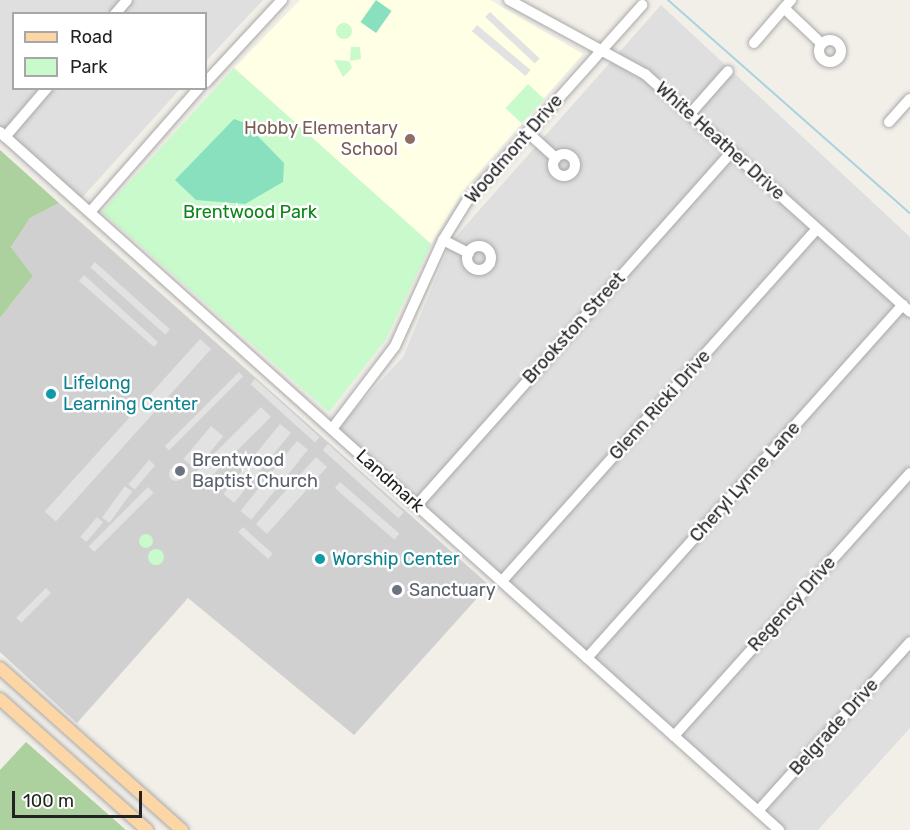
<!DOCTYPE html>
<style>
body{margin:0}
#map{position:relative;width:910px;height:830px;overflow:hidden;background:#f2efe9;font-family:Rubik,sans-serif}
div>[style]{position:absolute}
.residential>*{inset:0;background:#e0dfdf}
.education>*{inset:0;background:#ffffe5}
.religious>*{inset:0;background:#d0d0d0}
.forest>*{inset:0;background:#add19e}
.park>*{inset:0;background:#c8facc;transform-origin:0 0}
.round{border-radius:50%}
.pitch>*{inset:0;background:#88e0be;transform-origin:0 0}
.parking>*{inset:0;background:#e2e2e2;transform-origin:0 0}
.stream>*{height:2px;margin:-1px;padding:0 1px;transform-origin:1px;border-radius:1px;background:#aad3df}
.roads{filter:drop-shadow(0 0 2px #a9a9a9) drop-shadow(0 0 2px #a9a9a9)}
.minor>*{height:10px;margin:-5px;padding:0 5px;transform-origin:5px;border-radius:5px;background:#fff}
.minor>.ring{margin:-5px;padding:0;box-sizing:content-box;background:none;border:10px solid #fff;border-radius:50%}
.major>*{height:12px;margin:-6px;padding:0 6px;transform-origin:6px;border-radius:6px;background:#fcd6a4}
.dots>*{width:16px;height:16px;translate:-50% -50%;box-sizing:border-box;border:3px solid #fff;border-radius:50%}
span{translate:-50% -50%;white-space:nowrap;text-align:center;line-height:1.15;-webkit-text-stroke:5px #fff;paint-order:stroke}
.education-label{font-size:18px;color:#785e54}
.right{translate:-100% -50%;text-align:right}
.street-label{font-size:18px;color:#222}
.park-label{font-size:18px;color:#0c8416}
.culture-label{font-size:18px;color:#0d838f}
.left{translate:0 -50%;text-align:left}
.worship-label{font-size:18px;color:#5b616d}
.legend{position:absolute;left:12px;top:12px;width:195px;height:78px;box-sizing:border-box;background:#fff;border:2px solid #a7a7a7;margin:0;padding:8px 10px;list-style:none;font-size:18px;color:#222}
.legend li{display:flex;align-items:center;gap:12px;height:30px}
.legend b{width:30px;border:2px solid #a7a7a7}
.scale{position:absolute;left:12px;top:791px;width:130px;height:27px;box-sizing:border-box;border:3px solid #222;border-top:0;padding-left:8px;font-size:18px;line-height:21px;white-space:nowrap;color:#222;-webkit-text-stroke:4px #fff;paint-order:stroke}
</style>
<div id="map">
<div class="residential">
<i style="clip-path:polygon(0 0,263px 0,206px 61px,206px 14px,14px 14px,14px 88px,180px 89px,80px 200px,0 128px)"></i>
<i style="clip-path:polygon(661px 5px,910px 237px,910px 728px,818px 830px,785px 830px,337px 428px,403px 357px,451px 242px)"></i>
</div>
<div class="education">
<i style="clip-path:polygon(300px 0,490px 0,583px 54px,466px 187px,431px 244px,234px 68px)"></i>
</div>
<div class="religious">
<i style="clip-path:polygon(59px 203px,489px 585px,354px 735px,188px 598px,77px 723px,0 652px,0 318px,33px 276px,11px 247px,30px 218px)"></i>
</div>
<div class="forest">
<i style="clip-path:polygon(0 150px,59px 203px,30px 218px,11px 247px,33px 276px,0 318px)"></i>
<i style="clip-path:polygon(26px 742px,126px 830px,0 830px,0 770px)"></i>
</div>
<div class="park">
<i class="round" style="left:336px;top:23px;width:16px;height:16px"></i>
<i style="clip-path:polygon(351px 47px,360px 47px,361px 59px,349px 61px,352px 68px,343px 77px,334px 60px,350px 61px)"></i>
<i style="clip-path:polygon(234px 68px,431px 244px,386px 339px,329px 412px,102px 212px)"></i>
<i style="left:528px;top:84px;width:22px;height:33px;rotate:43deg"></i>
<i class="round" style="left:139px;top:534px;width:14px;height:14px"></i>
<i class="round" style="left:148px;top:549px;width:16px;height:16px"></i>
</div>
<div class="pitch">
<i style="left:376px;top:0;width:19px;height:27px;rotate:35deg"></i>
<i style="clip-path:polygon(234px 119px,245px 123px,284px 163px,283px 182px,245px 204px,196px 200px,175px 180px)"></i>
</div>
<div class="parking">
<i style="left:490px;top:12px;width:68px;height:7px;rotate:43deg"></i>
<i style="left:477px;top:25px;width:70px;height:8px;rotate:40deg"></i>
<i style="left:95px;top:262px;width:101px;height:7px;rotate:42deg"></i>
<i style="clip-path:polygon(84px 275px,158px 342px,154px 347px,79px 281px)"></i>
<i style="left:200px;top:339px;width:15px;height:232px;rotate:42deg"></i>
<i style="left:239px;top:372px;width:6px;height:105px;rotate:45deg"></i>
<i style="left:255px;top:379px;width:87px;height:7px;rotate:42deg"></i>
<i style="left:261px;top:407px;width:14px;height:91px;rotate:45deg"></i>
<i style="left:280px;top:424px;width:14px;height:90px;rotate:39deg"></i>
<i style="left:211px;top:426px;width:16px;height:43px;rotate:40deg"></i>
<i style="left:297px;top:441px;width:14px;height:90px;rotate:39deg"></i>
<i style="left:328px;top:444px;width:102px;height:8px;rotate:42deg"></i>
<i style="left:316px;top:457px;width:15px;height:90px;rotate:42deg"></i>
<i style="left:149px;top:460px;width:8px;height:32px;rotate:40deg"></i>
<i class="round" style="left:169px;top:467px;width:14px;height:14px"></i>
<i style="left:340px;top:482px;width:79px;height:8px;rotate:41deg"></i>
<i style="left:125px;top:486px;width:9px;height:39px;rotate:36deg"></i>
<i style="left:148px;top:487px;width:8px;height:84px;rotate:45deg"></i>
<i style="left:97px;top:517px;width:8px;height:26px;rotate:40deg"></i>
<i style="left:243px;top:527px;width:40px;height:7px;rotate:42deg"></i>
<i style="left:46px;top:588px;width:7px;height:42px;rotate:45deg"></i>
</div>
<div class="stream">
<i style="left:668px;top:0;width:322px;rotate:41.4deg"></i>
</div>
<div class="roads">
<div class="minor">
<i style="left:509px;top:0;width:155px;rotate:28.6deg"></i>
<i style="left:645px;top:74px;width:356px;rotate:41.9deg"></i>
<i style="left:784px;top:8px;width:52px;rotate:43.5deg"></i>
<i style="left:115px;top:14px;width:18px;rotate:-49deg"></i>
<i class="ring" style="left:819px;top:40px;width:12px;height:12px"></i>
<i style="left:754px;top:43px;width:57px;rotate:-49.3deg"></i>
<i style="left:206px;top:82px;width:112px;rotate:-47.2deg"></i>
<i style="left:690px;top:114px;width:57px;rotate:-48.5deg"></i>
<i style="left:889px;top:122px;width:31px;rotate:-48deg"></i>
<i style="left:0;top:132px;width:1046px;rotate:41.86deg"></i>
<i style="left:527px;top:132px;width:39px;rotate:42deg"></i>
<i style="left:5px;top:137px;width:65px;rotate:-49.4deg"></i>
<i class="ring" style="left:553px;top:154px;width:12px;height:12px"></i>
<i style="left:90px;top:212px;width:165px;rotate:-48.7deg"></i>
<i style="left:443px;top:240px;width:29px;rotate:27deg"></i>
<i class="ring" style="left:467px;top:246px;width:14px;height:14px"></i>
<i style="left:332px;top:429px;width:104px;rotate:-52.8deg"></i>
<i style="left:395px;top:346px;width:116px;rotate:-65.6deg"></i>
<i style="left:443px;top:240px;width:46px;rotate:-58.4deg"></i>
<i style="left:467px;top:201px;width:263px;rotate:-48.2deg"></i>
<i style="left:417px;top:505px;width:473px;rotate:-48.3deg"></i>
<i style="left:502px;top:581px;width:472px;rotate:-48.2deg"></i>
<i style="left:587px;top:658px;width:474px;rotate:-48.2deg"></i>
<i style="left:674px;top:736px;width:353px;rotate:-48.1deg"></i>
<i style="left:758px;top:811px;width:227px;rotate:-48deg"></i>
</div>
<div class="major">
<i style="left:0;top:668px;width:244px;rotate:41.7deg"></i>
<i style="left:0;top:699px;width:197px;rotate:41.7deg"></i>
</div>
</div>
<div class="dots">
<i style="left:410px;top:139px;background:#8d6e63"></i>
<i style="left:51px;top:394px;background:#0f9aa8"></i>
<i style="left:180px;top:471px;background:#6b7280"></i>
<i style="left:320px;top:559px;background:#0f9aa8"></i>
<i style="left:397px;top:590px;background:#6b7280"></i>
</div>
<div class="education-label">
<span class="right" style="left:398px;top:139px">Hobby Elementary<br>School</span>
</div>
<div class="street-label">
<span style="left:720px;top:141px;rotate:42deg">White Heather Drive</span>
<span style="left:514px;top:149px;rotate:-49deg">Woodmont Drive</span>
<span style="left:574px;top:328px;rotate:-48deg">Brookston Street</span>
<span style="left:660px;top:405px;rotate:-48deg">Glenn Ricki Drive</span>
<span style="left:390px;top:481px;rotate:42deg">Landmark</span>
<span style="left:745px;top:482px;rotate:-48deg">Cheryl Lynne Lane</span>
<span style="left:792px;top:604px;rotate:-48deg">Regency Drive</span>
<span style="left:834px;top:727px;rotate:-48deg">Belgrade Drive</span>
</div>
<div class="park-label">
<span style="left:250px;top:212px">Brentwood Park</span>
</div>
<div class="culture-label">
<span class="left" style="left:63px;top:394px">Lifelong<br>Learning Center</span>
<span class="left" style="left:332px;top:559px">Worship Center</span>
</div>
<div class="worship-label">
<span class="left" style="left:192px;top:471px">Brentwood<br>Baptist Church</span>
<span class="left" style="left:409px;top:590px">Sanctuary</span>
</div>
<ul class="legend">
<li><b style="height:8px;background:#fcd6a4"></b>Road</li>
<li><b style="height:16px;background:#c8facc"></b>Park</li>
</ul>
<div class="scale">100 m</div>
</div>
